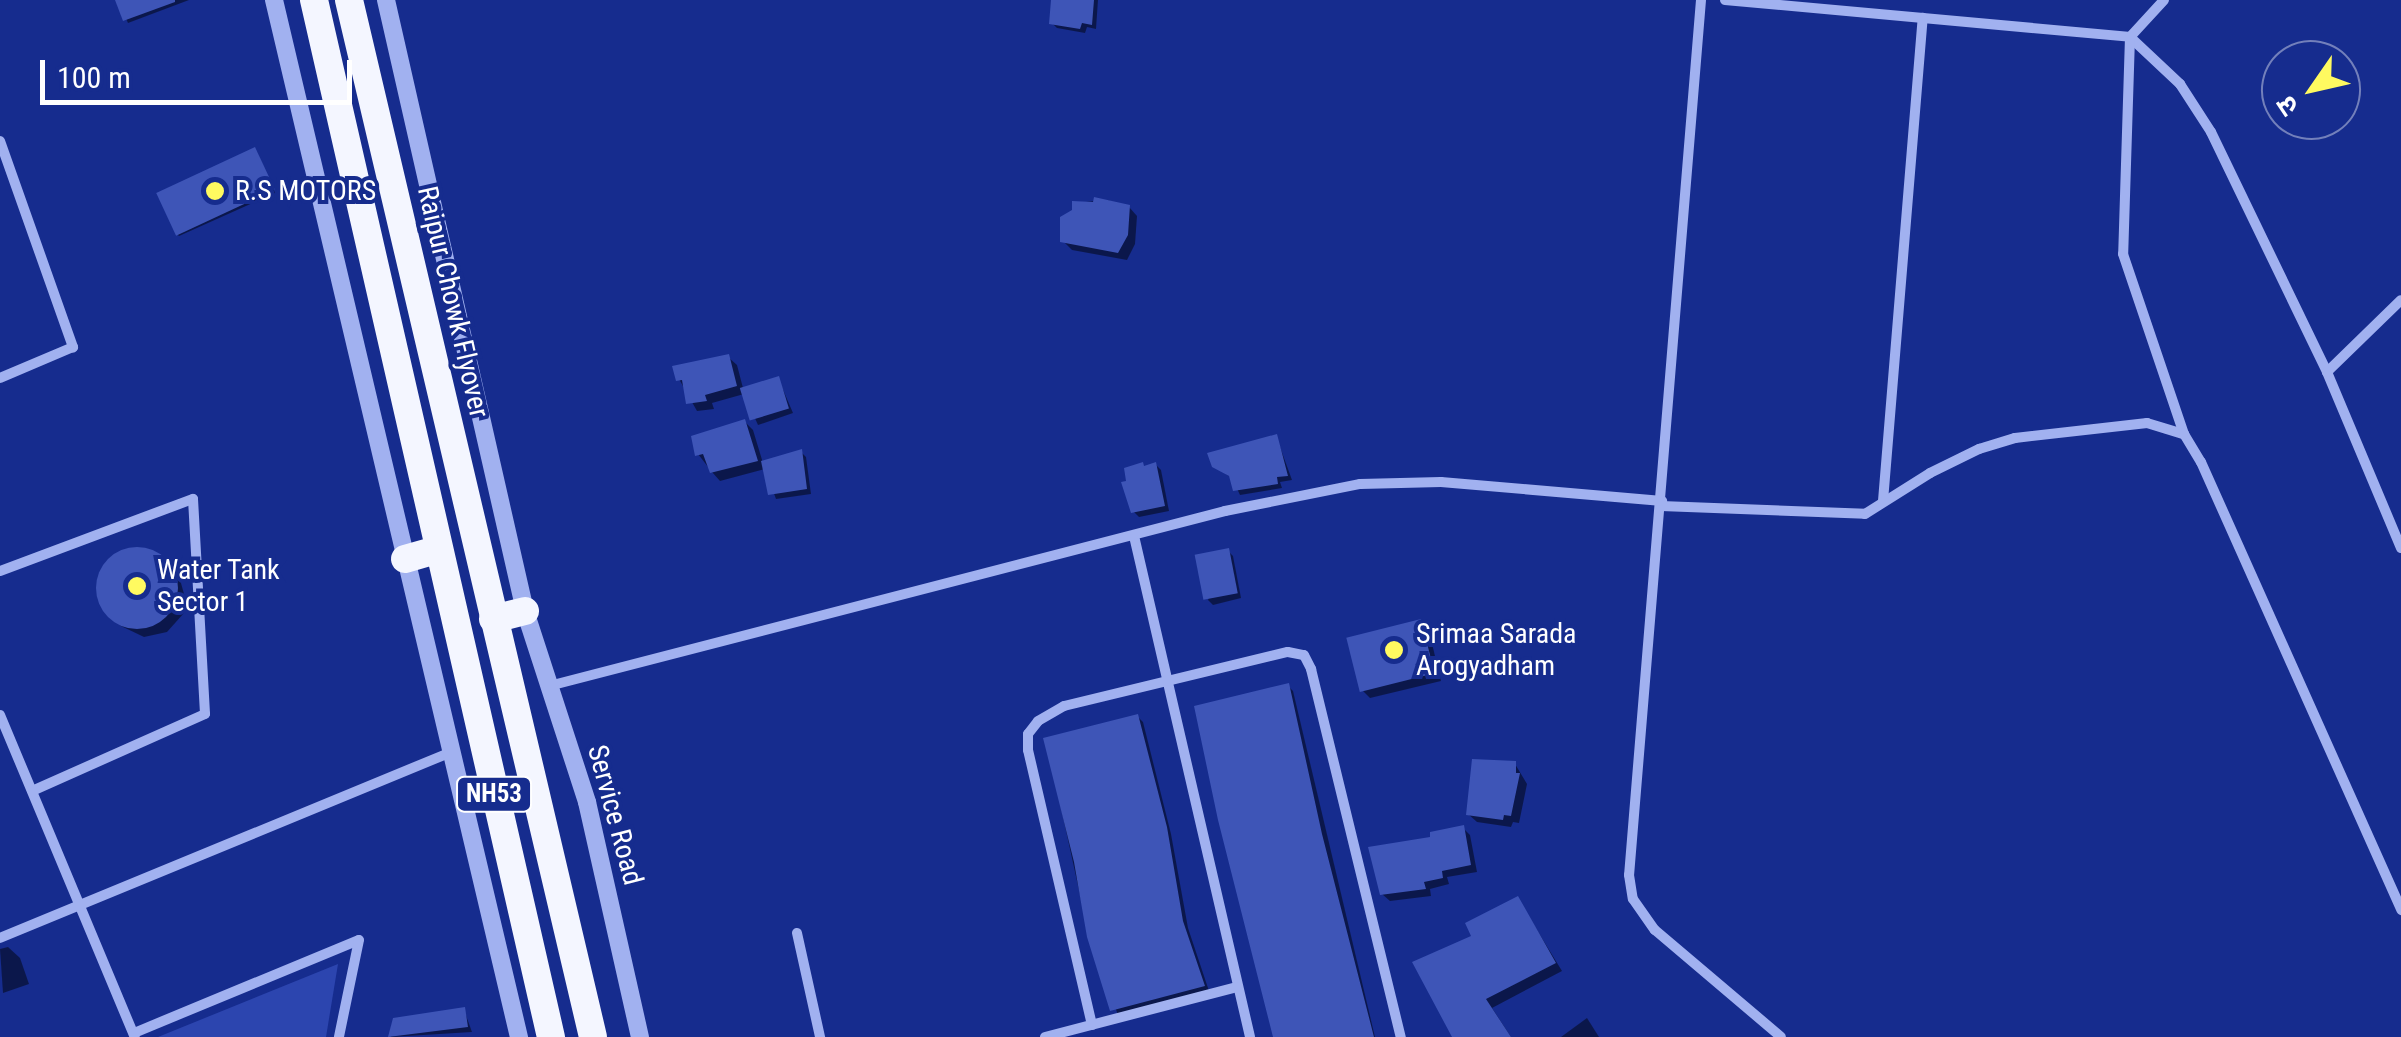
<!DOCTYPE html>
<meta charset="utf-8">
<style>
body{margin:0}
#map{position:relative;width:2401px;height:1037px;overflow:hidden;background:#162c8e;font-family:"Roboto Condensed","Noto Sans Devanagari",sans-serif}
div>[style]{position:absolute}
.green>*{inset:0;background:#2c45af}
.shadow>*{inset:0;background:#0007}
.building>*{inset:0;background:#3e55b7;transform-origin:0 0}
.round{border-radius:50%}
.minor>*{height:10px;margin:-5px;padding:0 5px;transform-origin:5px;border-radius:5px;background:#a1b1f0}
.tertiary>*{height:18px;margin:-9px;padding:0 9px;transform-origin:9px;border-radius:9px;background:#a1b1f0}
.trunk>*{height:28px;margin:-14px;padding:0 14px;transform-origin:14px;border-radius:14px;background:#f4f6ff}
.dots>*{width:28px;height:28px;translate:-50% -50%;box-sizing:border-box;border:5px solid #162c8e;border-radius:50%}
span{translate:-50% -50%;white-space:nowrap;text-align:center;line-height:1.15;-webkit-text-stroke:8px #162c8e;paint-order:stroke}
.shield-label span{padding:2px 8px;background:#162c8e;border:2px solid;border-radius:8px;-webkit-text-stroke-width:0}
.shield-label{font-size:25px;color:#fff;font-weight:700}
.poi-label{font-size:28px;color:#fff}
.left{translate:0 -50%;text-align:left}
.street-label{font-size:28px;color:#fff}
.north{position:absolute;left:2261px;top:40px;width:100px;height:100px;box-sizing:border-box;background:#162c8e;border:2px solid #7380bb;border-radius:50%;rotate:236deg;font-size:28px;font-weight:700;line-height:40px;text-align:center;color:#fff}
.north::after{content:'';display:block;margin:auto;width:35px;height:45px;background:#fffa60;clip-path:polygon(50% 0,100% 100%,50% 72%,0 100%)}
.scale{position:absolute;left:40px;top:60px;width:312px;height:45px;box-sizing:border-box;border:5px solid #fff;border-top:0;padding-left:12px;font-size:30px;line-height:35px;white-space:nowrap;color:#fff;-webkit-text-stroke:8px #162c8e;paint-order:stroke}
</style>
<div id="map">
<div class="green">
<i style="clip-path:polygon(338px 964px,326px 1037px,158px 1037px)"></i>
</div>
<div class="shadow">
<i style="clip-path:polygon(118px 0,189px 0,128px 23px)"></i>
<i style="clip-path:polygon(1053px 0,1098px 0,1096px 29px,1087px 27px,1085px 33px,1057px 28px,1052px 23px)"></i>
<i style="clip-path:polygon(257px 152px,275px 193px,179px 236px,177px 234px)"></i>
<i style="clip-path:polygon(1107px 200px,1129px 207px,1137px 216px,1135px 244px,1127px 260px,1072px 250px,1063px 241px,1075px 203px)"></i>
<i style="clip-path:polygon(728px 357px,737px 365px,743px 388px,778px 378px,793px 413px,758px 425px,744px 394px,712px 403px,714px 409px,697px 411px,679px 379px)"></i>
<i style="clip-path:polygon(745px 422px,753px 430px,763px 463px,801px 452px,806px 457px,811px 494px,776px 499px,765px 469px,720px 481px,712px 472px,698px 454px)"></i>
<i style="clip-path:polygon(1276px 436px,1292px 480px,1280px 482px,1282px 488px,1240px 495px,1232px 478px,1214px 466px)"></i>
<i style="clip-path:polygon(1155px 464px,1161px 470px,1169px 511px,1139px 517px,1134px 512px)"></i>
<i style="clip-path:polygon(136px 550px,160px 557px,179px 576px,186px 601px,184px 613px,167px 632px,144px 637px,121px 626px,103px 606px,99px 581px,112px 559px)"></i>
<i style="clip-path:polygon(1228px 551px,1233px 556px,1241px 598px,1213px 605px,1208px 600px)"></i>
<i style="clip-path:polygon(1421px 622px,1429px 631px,1441px 681px,1370px 698px,1361px 689px)"></i>
<i style="clip-path:polygon(1288px 686px,1293px 691px,1375px 1037px,1275px 1037px)"></i>
<i style="clip-path:polygon(1138px 717px,1143px 722px,1171px 834px,1188px 928px,1209px 991px,1118px 1015px,1089px 936px,1046px 739px)"></i>
<i style="clip-path:polygon(1515px 764px,1527px 784px,1519px 823px,1513px 822px,1511px 827px,1477px 822px,1468px 814px)"></i>
<i style="clip-path:polygon(1463px 828px,1470px 835px,1477px 872px,1447px 877px,1449px 884px,1430px 889px,1431px 896px,1390px 901px,1382px 894px,1433px 839px)"></i>
<i style="clip-path:polygon(1518px 899px,1562px 971px,1492px 1008px,1511px 1037px,1455px 1037px,1475px 937px)"></i>
<i style="clip-path:polygon(8px 947px,20px 958px,29px 984px,3px 993px,0 949px)"></i>
<i style="clip-path:polygon(464px 1010px,472px 1032px,391px 1037px,395px 1020px)"></i>
<i style="clip-path:polygon(1587px 1018px,1599px 1037px,1561px 1037px)"></i>
</div>
<div class="building">
<i style="clip-path:polygon(115px 0,175px 0,175px 2px,123px 21px)"></i>
<i style="clip-path:polygon(1051px 0,1094px 0,1092px 25px,1082px 23px,1080px 29px,1049px 24px)"></i>
<i style="left:255px;top:147px;width:47px;height:109px;rotate:65deg"></i>
<i style="clip-path:polygon(1094px 197px,1130px 205px,1128px 235px,1118px 253px,1060px 242px,1060px 217px,1072px 210px,1072px 201px,1093px 202px)"></i>
<i style="clip-path:polygon(729px 354px,737px 386px,705px 395px,707px 401px,686px 404px,682px 380px,676px 381px,672px 366px)"></i>
<i style="left:779px;top:376px;width:34px;height:41px;rotate:73deg"></i>
<i style="clip-path:polygon(745px 419px,758px 461px,710px 473px,703px 454px,695px 456px,691px 436px)"></i>
<i style="clip-path:polygon(1277px 434px,1288px 476px,1277px 477px,1278px 484px,1233px 491px,1229px 476px,1212px 467px,1207px 453px)"></i>
<i style="clip-path:polygon(802px 449px,807px 489px,768px 495px,761px 461px)"></i>
<i style="clip-path:polygon(1143px 462px,1144px 466px,1156px 462px,1165px 506px,1131px 513px,1121px 482px,1126px 481px,1124px 468px)"></i>
<i class="round" style="left:96px;top:547px;width:82px;height:82px"></i>
<i style="left:1229px;top:548px;width:46px;height:35px;rotate:79deg"></i>
<i style="left:1421px;top:619px;width:56px;height:77px;rotate:76deg"></i>
<i style="clip-path:polygon(1289px 683px,1322px 834px,1374px 1037px,1273px 1037px,1218px 820px,1194px 706px)"></i>
<i style="clip-path:polygon(1138px 714px,1167px 827px,1183px 921px,1205px 986px,1110px 1011px,1087px 937px,1074px 862px,1043px 738px)"></i>
<i style="clip-path:polygon(1472px 759px,1516px 761px,1516px 773px,1520px 773px,1511px 816px,1504px 815px,1503px 820px,1466px 815px)"></i>
<i style="clip-path:polygon(1464px 825px,1471px 865px,1442px 871px,1443px 878px,1424px 882px,1426px 889px,1380px 895px,1368px 847px,1430px 837px,1430px 832px)"></i>
<i style="clip-path:polygon(1518px 896px,1556px 963px,1486px 999px,1511px 1037px,1452px 1037px,1412px 962px,1471px 936px,1465px 923px)"></i>
<i style="clip-path:polygon(465px 1007px,468px 1027px,388px 1037px,393px 1018px)"></i>
</div>
<div class="minor">
<i style="left:1701px;top:0;width:878px;rotate:94.7deg"></i>
<i style="left:1629px;top:875px;width:24px;rotate:81deg"></i>
<i style="left:1633px;top:899px;width:38px;rotate:55deg"></i>
<i style="left:1655px;top:930px;width:165px;rotate:40.3deg"></i>
<i style="left:1725px;top:0;width:407px;rotate:5.2deg"></i>
<i style="left:2130px;top:37px;width:69px;rotate:43.2deg"></i>
<i style="left:2180px;top:84px;width:57px;rotate:57.1deg"></i>
<i style="left:2211px;top:132px;width:267px;rotate:64.2deg"></i>
<i style="left:2327px;top:372px;width:191px;rotate:67.2deg"></i>
<i style="left:2164px;top:0;width:50px;rotate:132.6deg"></i>
<i style="left:2130px;top:37px;width:217px;rotate:91.8deg"></i>
<i style="left:2123px;top:254px;width:190px;rotate:71.3deg"></i>
<i style="left:0;top:141px;width:219px;rotate:70.5deg"></i>
<i style="left:73px;top:347px;width:79px;rotate:157deg"></i>
<i style="left:2327px;top:372px;width:103px;rotate:-44.2deg"></i>
<i style="left:1883px;top:501px;width:485px;rotate:-85.3deg"></i>
<i style="left:1661px;top:506px;width:204px;rotate:2.2deg"></i>
<i style="left:1865px;top:514px;width:77px;rotate:-32.2deg"></i>
<i style="left:1930px;top:473px;width:55px;rotate:-26.1deg"></i>
<i style="left:1979px;top:449px;width:38px;rotate:-17deg"></i>
<i style="left:2015px;top:438px;width:133px;rotate:-6.5deg"></i>
<i style="left:2147px;top:423px;width:39px;rotate:17deg"></i>
<i style="left:2184px;top:434px;width:33px;rotate:59deg"></i>
<i style="left:2201px;top:462px;width:491px;rotate:65.9deg"></i>
<i style="left:1134px;top:536px;width:514px;rotate:76.96deg"></i>
<i style="left:0;top:571px;width:206px;rotate:-20.5deg"></i>
<i style="left:193px;top:499px;width:215px;rotate:86.8deg"></i>
<i style="left:205px;top:714px;width:189px;rotate:156deg"></i>
<i style="left:549px;top:686px;width:698px;rotate:-14.51deg"></i>
<i style="left:1225px;top:511px;width:138px;rotate:-11.3deg"></i>
<i style="left:1360px;top:484px;width:81px;rotate:-1.4deg"></i>
<i style="left:1441px;top:482px;width:222px;rotate:4.9deg"></i>
<i style="left:0;top:715px;width:349px;rotate:67.3deg"></i>
<i style="left:797px;top:933px;width:107px;rotate:77.5deg"></i>
<i style="left:0;top:938px;width:488px;rotate:-22.4deg"></i>
<i style="left:1092px;top:1025px;width:282px;rotate:-103.1deg"></i>
<i style="left:1028px;top:750px;width:16px;rotate:-90deg"></i>
<i style="left:1028px;top:734px;width:16px;rotate:-52deg"></i>
<i style="left:1038px;top:721px;width:30px;rotate:-30deg"></i>
<i style="left:1064px;top:706px;width:230px;rotate:-13.6deg"></i>
<i style="left:1288px;top:652px;width:16px;rotate:11deg"></i>
<i style="left:1304px;top:655px;width:16px;rotate:63deg"></i>
<i style="left:1311px;top:669px;width:379px;rotate:76.3deg"></i>
<i style="left:134px;top:1033px;width:243px;rotate:-22.5deg"></i>
<i style="left:359px;top:940px;width:99px;rotate:101.7deg"></i>
<i style="left:1045px;top:1037px;width:198px;rotate:-14.6deg"></i>
</div>
<div class="tertiary">
<i style="left:274px;top:0;width:1066px;rotate:76.71deg"></i>
<i style="left:386px;top:0;width:627px;rotate:77.18deg"></i>
<i style="left:525px;top:611px;width:201px;rotate:72deg"></i>
<i style="left:587px;top:802px;width:241px;rotate:77.3deg"></i>
</div>
<div class="trunk">
<i style="left:314px;top:0;width:1064px;rotate:77.13deg"></i>
<i style="left:349px;top:0;width:1065px;rotate:76.76deg"></i>
<i style="left:405px;top:559px;width:33px;rotate:-16deg"></i>
<i style="left:493px;top:619px;width:33px;rotate:-14deg"></i>
</div>
<div class="dots">
<i style="left:215px;top:191px;background:#fffa60"></i>
<i style="left:137px;top:586px;background:#fffa60"></i>
<i style="left:1394px;top:650px;background:#fffa60"></i>
</div>
<div class="shield-label">
<span style="left:494px;top:794px">NH53</span>
</div>
<div class="poi-label">
<span class="left" style="left:235px;top:191px">R.S MOTORS</span>
<span class="left" style="left:157px;top:586px">Water Tank<br>Sector 1</span>
<span class="left" style="left:1416px;top:650px">Srimaa Sarada<br>Arogyadham</span>
</div>
<div class="street-label">
<span style="left:453px;top:302px;rotate:77deg">Raipur Chowk Flyover</span>
<span style="left:615px;top:815px;rotate:75deg">Service Road</span>
</div>
<div class="north">उ</div>
<div class="scale">100 m</div>
</div>
